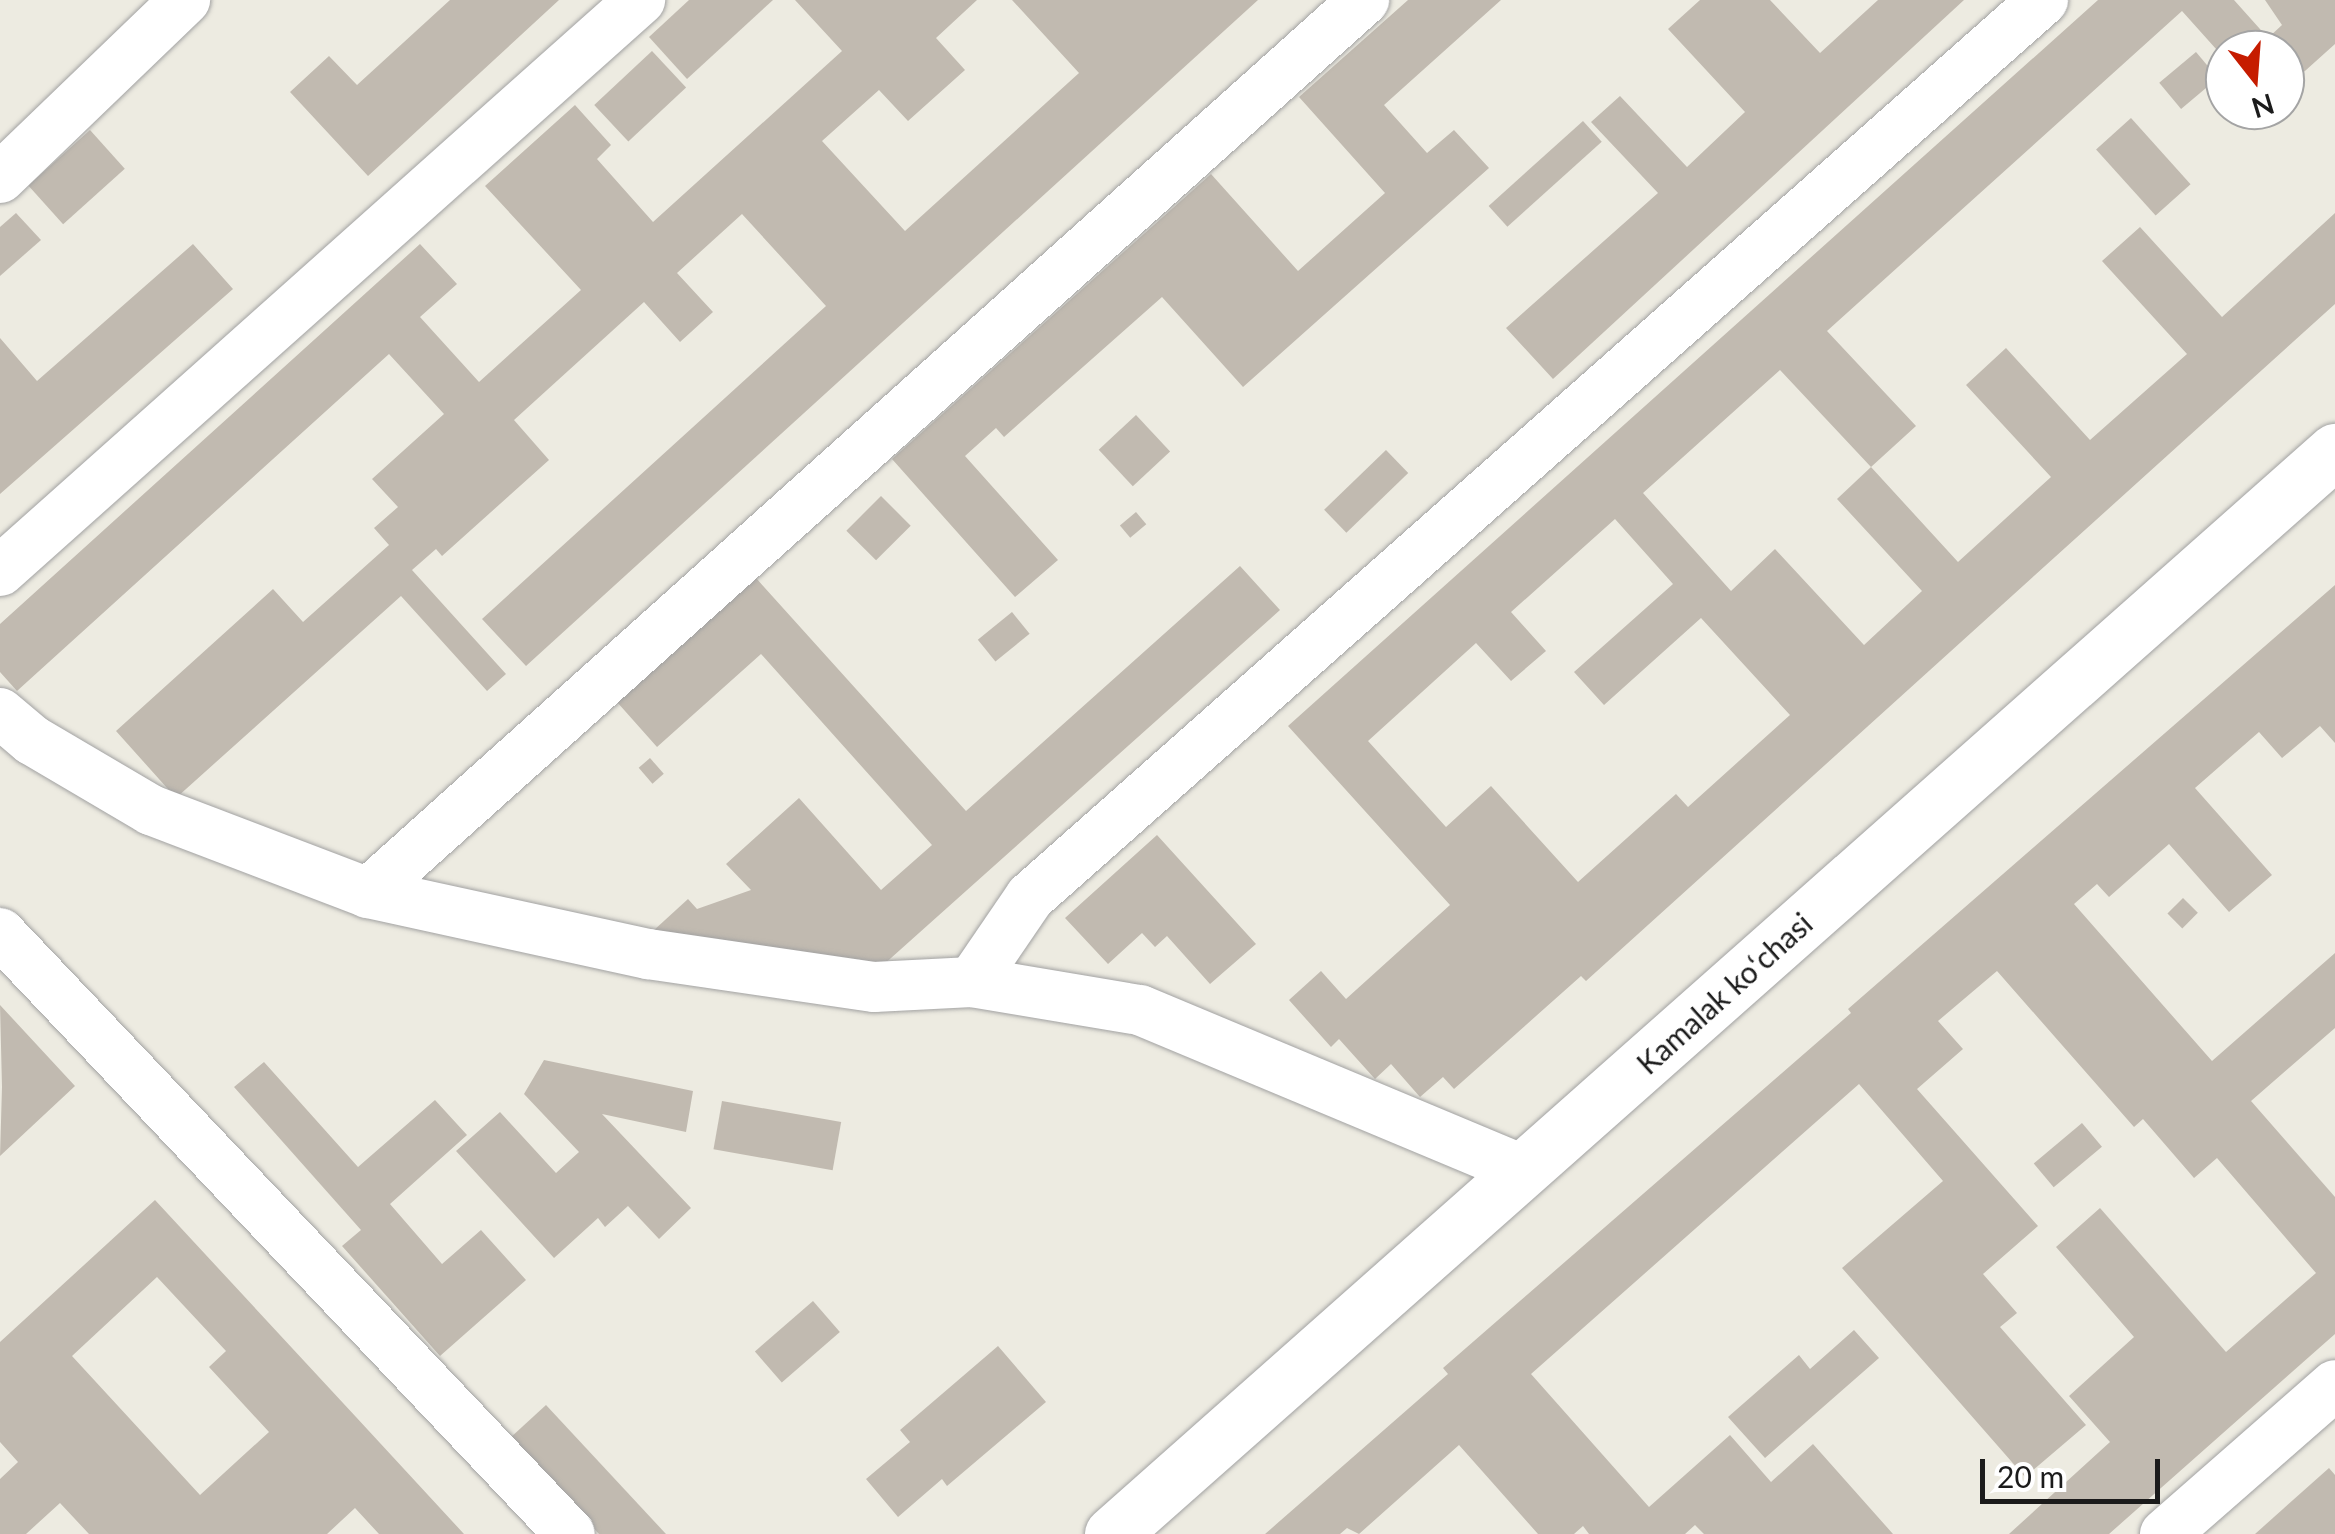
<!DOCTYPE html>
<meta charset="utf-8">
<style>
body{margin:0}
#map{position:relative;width:2335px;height:1534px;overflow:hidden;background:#edebe1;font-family:Lato,sans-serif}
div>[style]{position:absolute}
.building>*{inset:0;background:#c1bab0;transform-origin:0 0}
.roads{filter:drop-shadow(0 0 2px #a2a2a2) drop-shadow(0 0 2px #a2a2a2)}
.minor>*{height:50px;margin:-25px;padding:0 25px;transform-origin:25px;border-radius:25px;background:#fff}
.tertiary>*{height:55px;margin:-27.5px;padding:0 27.5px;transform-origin:27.5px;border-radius:27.5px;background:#fff}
span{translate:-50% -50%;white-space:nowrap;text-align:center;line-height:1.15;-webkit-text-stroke:9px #fff;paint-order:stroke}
.street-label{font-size:30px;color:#1b1b1b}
.north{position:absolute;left:2205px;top:30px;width:100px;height:100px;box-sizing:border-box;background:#fff;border:2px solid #a4a4a4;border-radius:50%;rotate:163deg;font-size:28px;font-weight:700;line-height:40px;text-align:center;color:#1b1b1b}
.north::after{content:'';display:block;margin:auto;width:35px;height:45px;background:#c61c00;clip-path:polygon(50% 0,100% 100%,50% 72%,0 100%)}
.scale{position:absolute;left:1980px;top:1459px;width:180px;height:45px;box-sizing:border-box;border:5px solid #1b1b1b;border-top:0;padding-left:12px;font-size:30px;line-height:35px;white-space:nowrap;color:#1b1b1b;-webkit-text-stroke:8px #fff;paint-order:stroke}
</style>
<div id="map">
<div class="building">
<i style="clip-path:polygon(450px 0,559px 0,368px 176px,290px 92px,329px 56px,357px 85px)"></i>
<i style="clip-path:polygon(689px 0,773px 0,687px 79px,649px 37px)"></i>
<i style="clip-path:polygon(795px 0,977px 0,936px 38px,965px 70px,908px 121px,879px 90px,822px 141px,905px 231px,1079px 73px,1012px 0,1258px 0,526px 666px,482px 619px,826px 306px,742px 214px,677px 273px,713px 312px,680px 342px,644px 302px,514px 420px,549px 460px,442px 556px,436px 549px,412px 570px,506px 674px,487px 691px,401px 596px,176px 798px,116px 731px,273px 589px,303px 622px,389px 545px,374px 528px,398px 507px,372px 479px,444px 414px,389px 354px,17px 691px,0 672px,0 624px,420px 244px,457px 284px,420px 317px,479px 382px,581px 290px,485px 186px,575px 105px,611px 145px,597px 159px,653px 222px,842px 51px)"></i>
<i style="clip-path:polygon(1408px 0,1501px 0,1384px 105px,1427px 153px,1454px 130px,1489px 168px,1243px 387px,1162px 297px,1004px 437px,996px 428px,965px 456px,1058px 560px,1015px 597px,892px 459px,1211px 174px,1298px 271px,1385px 193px,1299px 97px)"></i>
<i style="clip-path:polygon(1700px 0,1770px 0,1820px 53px,1878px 0,1964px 0,1553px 379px,1506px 328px,1658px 193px,1591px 122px,1620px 96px,1687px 167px,1745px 112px,1668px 29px)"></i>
<i style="clip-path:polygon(evenodd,2098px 0,2234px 0,2268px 38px,2282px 25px,2265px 0,2335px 0,2335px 44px,2285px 89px,2285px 50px,2225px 50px,2225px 59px,2182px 11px,1827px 331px,1916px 426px,1871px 467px,1780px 370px,1643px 493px,1731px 591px,1775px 549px,1864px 645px,1922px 591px,1837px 499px,1871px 467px,1958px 562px,2051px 477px,1966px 385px,2006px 348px,2090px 440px,2187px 354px,2102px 261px,2140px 227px,2222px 317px,2335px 213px,2335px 304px,1586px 981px,1581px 976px,1454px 1089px,1443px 1077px,1420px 1097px,1391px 1064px,1375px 1079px,1339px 1039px,1331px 1047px,1289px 1000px,1321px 971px,1346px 999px,1450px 905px,1288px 726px,2098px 0,1615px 519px,1673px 584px,1574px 672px,1604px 705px,1701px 618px,1790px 715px,1688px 807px,1676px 794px,1578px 882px,1491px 786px,1446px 827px,1368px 741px,1476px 643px,1511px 681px,1546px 651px,1511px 612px,1615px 519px)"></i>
<i style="left:652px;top:51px;width:50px;height:79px;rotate:47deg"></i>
<i style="left:2196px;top:52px;width:34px;height:48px;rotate:50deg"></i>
<i style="clip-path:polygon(2236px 110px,2265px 110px,2270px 115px,2253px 130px)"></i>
<i style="left:2131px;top:118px;width:89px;height:47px;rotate:48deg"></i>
<i style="left:1583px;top:121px;width:28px;height:127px;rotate:48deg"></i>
<i style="left:90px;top:130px;width:52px;height:83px;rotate:48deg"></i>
<i style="clip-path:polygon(16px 213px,41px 240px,0 276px,0 227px)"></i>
<i style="clip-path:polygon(193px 244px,233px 289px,0 494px,0 338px,37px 381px)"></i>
<i style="left:1136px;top:415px;width:50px;height:51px;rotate:47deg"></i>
<i style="left:1386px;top:450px;width:32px;height:86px;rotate:46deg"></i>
<i style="left:881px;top:496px;width:42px;height:49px;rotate:45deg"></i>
<i style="left:1136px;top:512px;width:16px;height:21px;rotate:50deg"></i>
<i style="clip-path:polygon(1240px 566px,1280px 610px,872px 975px,859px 959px,845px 971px,653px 931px,688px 899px,697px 909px,751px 890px,726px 864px,799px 798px,881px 890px,932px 845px,761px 654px,657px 747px,617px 702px,756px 578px,966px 811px)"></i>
<i style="clip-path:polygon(2335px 585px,2335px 743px,2320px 726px,2282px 758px,2259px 732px,2195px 788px,2272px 875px,2229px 912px,2169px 844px,2109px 897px,2097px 884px,2074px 904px,2212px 1061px,2335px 953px,2335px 1028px,2251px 1101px,2335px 1197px,2335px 1334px,2109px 1534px,2009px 1534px,2110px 1442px,2069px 1396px,2134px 1337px,2056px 1247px,2100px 1208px,2226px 1352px,2316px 1273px,2217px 1158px,2194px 1178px,2143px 1119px,2134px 1127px,1997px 971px,1938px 1021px,1963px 1049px,1917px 1089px,2038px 1226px,1983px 1274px,2017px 1313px,2000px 1327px,2086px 1425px,2025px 1477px,1842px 1268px,1943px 1181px,1859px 1084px,1531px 1374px,1649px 1507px,1730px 1435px,1771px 1482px,1813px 1444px,1893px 1534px,1704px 1534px,1695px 1525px,1685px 1534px,1589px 1534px,1583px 1526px,1574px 1534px,1538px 1534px,1459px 1445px,1359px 1534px,1347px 1528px,1340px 1534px,1265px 1534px,1448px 1374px,1443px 1368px,1851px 1013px,1848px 1009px)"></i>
<i style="left:1012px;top:612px;width:28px;height:44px;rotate:51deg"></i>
<i style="left:650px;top:758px;width:21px;height:15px;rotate:49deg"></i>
<i style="clip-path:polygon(1157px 835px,1256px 944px,1210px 984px,1167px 936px,1155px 947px,1142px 933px,1108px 964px,1065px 918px)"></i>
<i style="left:2183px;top:898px;width:21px;height:22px;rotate:45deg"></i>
<i style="clip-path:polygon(0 1005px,75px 1086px,0 1156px,2px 1087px)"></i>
<i style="clip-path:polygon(544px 1060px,693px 1091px,686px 1132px,602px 1114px,691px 1208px,659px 1239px,628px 1206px,605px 1227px,598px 1218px,554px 1258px,456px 1151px,500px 1112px,556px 1173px,579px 1152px,524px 1094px)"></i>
<i style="clip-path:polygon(264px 1062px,358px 1167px,435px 1100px,467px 1135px,390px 1204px,442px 1264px,481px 1230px,526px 1280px,440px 1356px,342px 1246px,361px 1230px,234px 1087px)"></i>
<i style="left:722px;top:1101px;width:121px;height:49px;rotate:10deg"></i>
<i style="left:2082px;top:1123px;width:31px;height:63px;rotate:50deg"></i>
<i style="clip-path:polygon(evenodd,155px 1200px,356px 1417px,464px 1534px,379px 1534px,355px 1508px,327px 1534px,89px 1534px,60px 1503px,26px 1534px,0 1534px,0 1479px,18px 1462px,0 1442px,0 1342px,155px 1200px,157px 1277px,226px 1351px,209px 1367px,269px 1432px,200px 1495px,72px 1356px,157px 1277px)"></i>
<i style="left:813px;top:1301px;width:41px;height:77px;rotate:49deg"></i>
<i style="clip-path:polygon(1854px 1330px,1879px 1358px,1765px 1458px,1728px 1417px,1799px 1355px,1810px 1369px)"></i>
<i style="clip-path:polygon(998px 1346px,1046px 1402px,947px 1486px,942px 1479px,898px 1517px,866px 1479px,910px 1442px,900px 1430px)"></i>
<i style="clip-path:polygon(546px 1405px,666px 1534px,599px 1534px,510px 1438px)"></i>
<i style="clip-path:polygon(2329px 1468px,2335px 1475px,2335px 1534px,2255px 1534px)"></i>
</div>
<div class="roads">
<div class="minor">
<i style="left:0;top:178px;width:257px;rotate:-43.9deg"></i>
<i style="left:0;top:571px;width:858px;rotate:-41.74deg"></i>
<i style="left:0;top:713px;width:42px;rotate:40.2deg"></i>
<i style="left:32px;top:740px;width:138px;rotate:30.5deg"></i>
<i style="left:151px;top:810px;width:232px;rotate:20.9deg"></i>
<i style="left:368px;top:893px;width:287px;rotate:12.3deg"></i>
<i style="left:648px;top:954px;width:228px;rotate:8.3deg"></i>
<i style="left:874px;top:987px;width:98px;rotate:-2.9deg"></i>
<i style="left:972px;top:982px;width:170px;rotate:9.5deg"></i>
<i style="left:1140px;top:1010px;width:416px;rotate:22.7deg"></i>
<i style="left:368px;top:893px;width:1338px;rotate:-41.88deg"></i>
<i style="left:0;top:933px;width:828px;rotate:46.52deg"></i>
<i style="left:972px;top:982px;width:103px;rotate:-55.7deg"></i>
<i style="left:1030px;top:897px;width:1353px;rotate:-41.52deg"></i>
<i style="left:2165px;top:1534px;width:226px;rotate:-41.2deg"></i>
</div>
<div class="tertiary">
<i style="left:1112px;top:1534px;width:1634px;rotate:-41.53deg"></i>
</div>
</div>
<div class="street-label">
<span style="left:1724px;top:993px;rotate:-42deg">Kamalak koʻchasi</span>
</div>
<div class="north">N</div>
<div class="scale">20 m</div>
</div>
